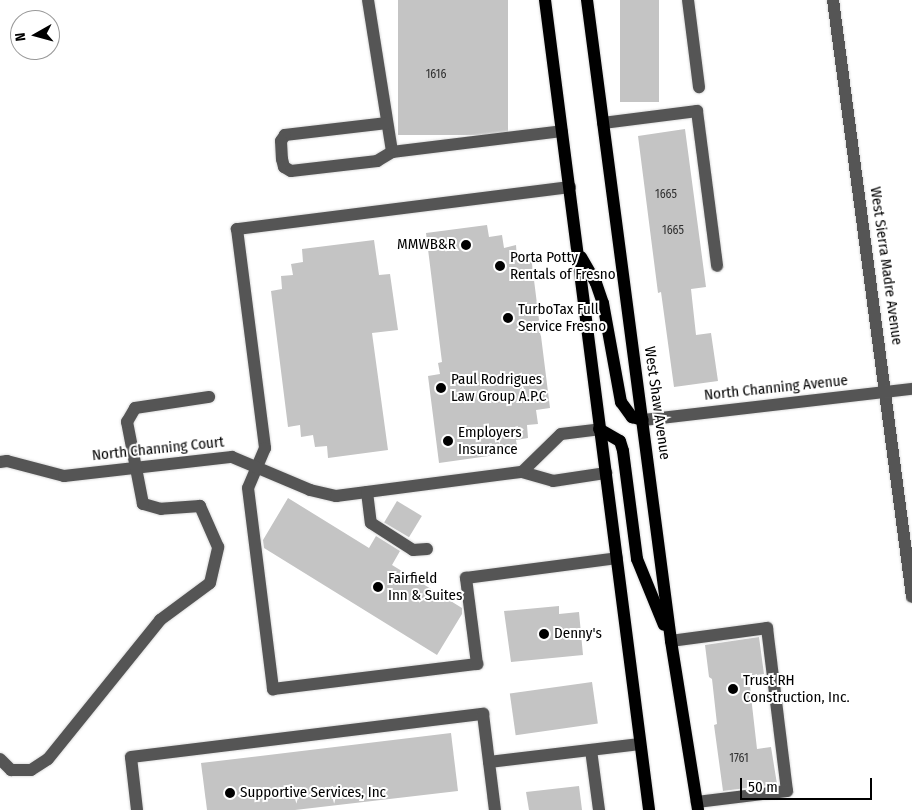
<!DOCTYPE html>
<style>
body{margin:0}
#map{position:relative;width:912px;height:810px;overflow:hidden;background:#fff;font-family:"Fira Sans Condensed",sans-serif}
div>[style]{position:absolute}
.building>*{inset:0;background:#c4c4c4;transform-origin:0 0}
.roads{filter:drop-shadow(0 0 1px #dbdbdb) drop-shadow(0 0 1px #dbdbdb)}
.minor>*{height:12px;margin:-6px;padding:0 6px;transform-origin:6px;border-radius:6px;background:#555}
.major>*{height:12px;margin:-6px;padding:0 6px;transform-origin:6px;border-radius:6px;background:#000}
.dots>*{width:14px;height:14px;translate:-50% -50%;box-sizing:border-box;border:2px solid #fff;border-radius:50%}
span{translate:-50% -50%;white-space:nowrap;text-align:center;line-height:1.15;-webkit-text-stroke:4px #fff;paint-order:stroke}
.number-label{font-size:12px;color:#313131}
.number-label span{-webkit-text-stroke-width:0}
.poi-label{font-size:15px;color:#000}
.right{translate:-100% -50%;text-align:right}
.left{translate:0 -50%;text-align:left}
.street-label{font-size:15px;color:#000}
.north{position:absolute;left:10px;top:10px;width:50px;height:50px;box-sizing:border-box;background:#fff;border:1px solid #999;border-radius:50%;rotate:263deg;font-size:14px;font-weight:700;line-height:20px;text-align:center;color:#000}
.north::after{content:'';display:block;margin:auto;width:18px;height:22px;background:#000;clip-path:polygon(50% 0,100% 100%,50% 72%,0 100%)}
.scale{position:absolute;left:740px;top:778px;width:132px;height:22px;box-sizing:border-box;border:2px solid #000;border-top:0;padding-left:6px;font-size:15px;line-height:18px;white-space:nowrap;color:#000;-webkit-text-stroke:4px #fff;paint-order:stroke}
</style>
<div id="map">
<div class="building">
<i style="left:398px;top:0;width:110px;height:135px"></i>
<i style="left:620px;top:0;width:39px;height:102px"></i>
<i style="clip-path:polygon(685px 129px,706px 287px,691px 289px,696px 335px,711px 333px,718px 381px,674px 387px,661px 292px,658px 293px,638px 136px)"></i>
<i style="clip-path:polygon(487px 225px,489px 237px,502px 235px,504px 248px,516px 245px,517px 258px,531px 256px,550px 408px,536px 410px,538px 424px,527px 425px,528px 438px,516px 440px,518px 452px,439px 463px,428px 376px,440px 374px,438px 363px,442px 362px,426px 233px)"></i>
<i style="clip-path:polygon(374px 240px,379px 275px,390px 274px,398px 330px,372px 333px,388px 450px,328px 458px,327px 446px,315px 447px,313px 435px,301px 437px,300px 425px,288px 427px,271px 291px,282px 289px,281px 276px,293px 275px,291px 264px,303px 262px,302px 249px)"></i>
<i style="clip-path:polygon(288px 498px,369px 548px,376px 536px,400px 551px,392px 565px,462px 608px,462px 614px,437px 655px,264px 548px,263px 540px)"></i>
<i style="left:397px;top:501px;width:29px;height:25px;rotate:31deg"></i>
<i style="clip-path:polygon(559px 606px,559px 614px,579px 612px,583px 655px,511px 662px,504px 611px)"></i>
<i style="clip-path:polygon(759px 637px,764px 674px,749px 676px,752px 705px,757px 749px,771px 747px,777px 784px,723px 791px,714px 725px,717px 724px,712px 679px,709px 677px,705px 645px)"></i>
<i style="left:592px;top:682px;width:42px;height:83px;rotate:82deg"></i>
<i style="clip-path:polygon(451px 733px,458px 791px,295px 810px,207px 810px,201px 763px)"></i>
<i style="clip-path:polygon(579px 786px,582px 810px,529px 810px,526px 792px)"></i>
</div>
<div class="roads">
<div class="minor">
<i style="left:368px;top:0;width:154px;rotate:81deg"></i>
<i style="left:392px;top:152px;width:171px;rotate:-7deg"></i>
<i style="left:688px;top:0;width:88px;rotate:82.8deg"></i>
<i style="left:833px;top:0;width:602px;rotate:82.46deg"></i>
<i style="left:387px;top:123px;width:103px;rotate:173.3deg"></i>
<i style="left:285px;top:135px;width:7px;rotate:124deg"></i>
<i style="left:281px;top:141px;width:18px;rotate:87deg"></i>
<i style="left:282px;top:159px;width:8px;rotate:76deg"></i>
<i style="left:284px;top:167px;width:8px;rotate:30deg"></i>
<i style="left:291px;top:171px;width:87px;rotate:-6.6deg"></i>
<i style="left:377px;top:161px;width:17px;rotate:-31deg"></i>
<i style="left:603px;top:123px;width:95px;rotate:-7.3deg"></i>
<i style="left:697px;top:111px;width:156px;rotate:82.6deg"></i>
<i style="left:570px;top:187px;width:336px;rotate:172.8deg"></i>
<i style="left:237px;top:229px;width:221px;rotate:82.7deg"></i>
<i style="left:265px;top:448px;width:43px;rotate:113deg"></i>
<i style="left:248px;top:488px;width:203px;rotate:82.9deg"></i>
<i style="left:273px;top:689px;width:206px;rotate:-7deg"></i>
<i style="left:477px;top:664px;width:87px;rotate:-97.3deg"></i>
<i style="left:466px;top:578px;width:152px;rotate:-7.5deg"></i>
<i style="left:643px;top:420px;width:271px;rotate:-6.6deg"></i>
<i style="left:0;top:462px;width:7px;rotate:-8deg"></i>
<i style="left:7px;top:461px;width:59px;rotate:14.7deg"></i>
<i style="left:64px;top:476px;width:169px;rotate:-6.5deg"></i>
<i style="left:232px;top:457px;width:85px;rotate:22.9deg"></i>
<i style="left:310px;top:490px;width:27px;rotate:13deg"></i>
<i style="left:336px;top:496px;width:188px;rotate:-7.4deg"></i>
<i style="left:522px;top:472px;width:32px;rotate:16deg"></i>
<i style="left:553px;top:481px;width:54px;rotate:-8.6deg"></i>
<i style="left:522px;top:472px;width:54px;rotate:-44.3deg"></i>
<i style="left:561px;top:434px;width:38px;rotate:-7deg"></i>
<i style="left:367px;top:492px;width:31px;rotate:83deg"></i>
<i style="left:371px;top:523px;width:50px;rotate:32.7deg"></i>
<i style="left:413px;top:550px;width:14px;rotate:-4deg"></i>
<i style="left:671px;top:641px;width:97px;rotate:-7.7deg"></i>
<i style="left:767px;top:628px;width:164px;rotate:83deg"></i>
<i style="left:787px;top:791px;width:91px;rotate:173deg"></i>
<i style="left:591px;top:750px;width:61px;rotate:82.4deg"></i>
<i style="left:0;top:759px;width:16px;rotate:45deg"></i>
<i style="left:11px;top:770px;width:20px"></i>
<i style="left:31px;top:770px;width:20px;rotate:-33deg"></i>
<i style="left:48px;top:759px;width:179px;rotate:-51.1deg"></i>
<i style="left:160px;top:620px;width:62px;rotate:-36.5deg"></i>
<i style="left:210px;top:583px;width:37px;rotate:-77deg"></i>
<i style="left:218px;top:547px;width:45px;rotate:-113.7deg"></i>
<i style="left:200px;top:506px;width:39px;rotate:176deg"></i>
<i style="left:161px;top:509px;width:19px;rotate:-164deg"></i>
<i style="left:143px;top:504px;width:84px;rotate:-101deg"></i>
<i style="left:127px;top:422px;width:16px;rotate:-60deg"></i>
<i style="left:135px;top:408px;width:75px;rotate:-8.5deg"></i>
<i style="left:489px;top:762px;width:152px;rotate:-6.8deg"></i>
<i style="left:137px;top:810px;width:53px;rotate:-96.5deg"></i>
<i style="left:131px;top:757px;width:355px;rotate:-7deg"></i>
<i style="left:483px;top:714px;width:97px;rotate:82.9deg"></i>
</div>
<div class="major">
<i style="left:545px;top:0;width:817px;rotate:82.68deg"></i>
<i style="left:587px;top:0;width:646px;rotate:82.53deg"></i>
<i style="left:671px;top:641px;width:171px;rotate:80.9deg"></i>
<i style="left:581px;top:257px;width:30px;rotate:60deg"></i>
<i style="left:596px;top:283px;width:21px;rotate:71deg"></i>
<i style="left:603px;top:303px;width:101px;rotate:79.7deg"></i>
<i style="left:621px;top:402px;width:19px;rotate:54deg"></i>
<i style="left:632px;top:417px;width:11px;rotate:15deg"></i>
<i style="left:599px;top:429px;width:24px;rotate:30deg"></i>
<i style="left:620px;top:441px;width:10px;rotate:73deg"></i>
<i style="left:623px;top:451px;width:109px;rotate:82.6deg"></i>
<i style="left:637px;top:559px;width:71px;rotate:67.8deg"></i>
</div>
</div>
<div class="dots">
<i style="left:466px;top:245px;background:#000"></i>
<i style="left:500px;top:266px;background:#000"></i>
<i style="left:508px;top:318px;background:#000"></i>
<i style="left:441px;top:388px;background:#000"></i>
<i style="left:448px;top:441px;background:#000"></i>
<i style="left:378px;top:587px;background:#000"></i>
<i style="left:544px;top:634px;background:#000"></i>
<i style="left:733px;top:689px;background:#000"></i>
<i style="left:230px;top:793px;background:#000"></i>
</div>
<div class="number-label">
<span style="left:436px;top:75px">1616</span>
<span style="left:666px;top:195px">1665</span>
<span style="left:673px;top:231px">1665</span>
<span style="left:739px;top:759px">1761</span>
</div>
<div class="poi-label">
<span class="right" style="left:456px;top:245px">MMWB&amp;R</span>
<span class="left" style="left:510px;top:266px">Porta Potty<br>Rentals of Fresno</span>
<span class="left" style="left:518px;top:318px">TurboTax Full<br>Service Fresno</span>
<span class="left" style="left:451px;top:388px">Paul Rodrigues<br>Law Group A.P.C</span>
<span class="left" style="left:458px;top:441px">Employers<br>Insurance</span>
<span class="left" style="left:388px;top:587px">Fairfield<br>Inn &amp; Suites</span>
<span class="left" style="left:554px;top:634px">Denny's</span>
<span class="left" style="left:743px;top:689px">Trust RH<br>Construction, Inc.</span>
<span class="left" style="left:240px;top:793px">Supportive Services, Inc</span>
</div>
<div class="street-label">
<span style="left:886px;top:266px;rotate:82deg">West Sierra Madre Avenue</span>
<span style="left:776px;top:388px;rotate:-6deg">North Channing Avenue</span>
<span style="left:657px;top:403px;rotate:82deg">West Shaw Avenue</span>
<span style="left:158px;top:449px;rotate:-6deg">North Channing Court</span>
</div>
<div class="north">N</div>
<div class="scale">50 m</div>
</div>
